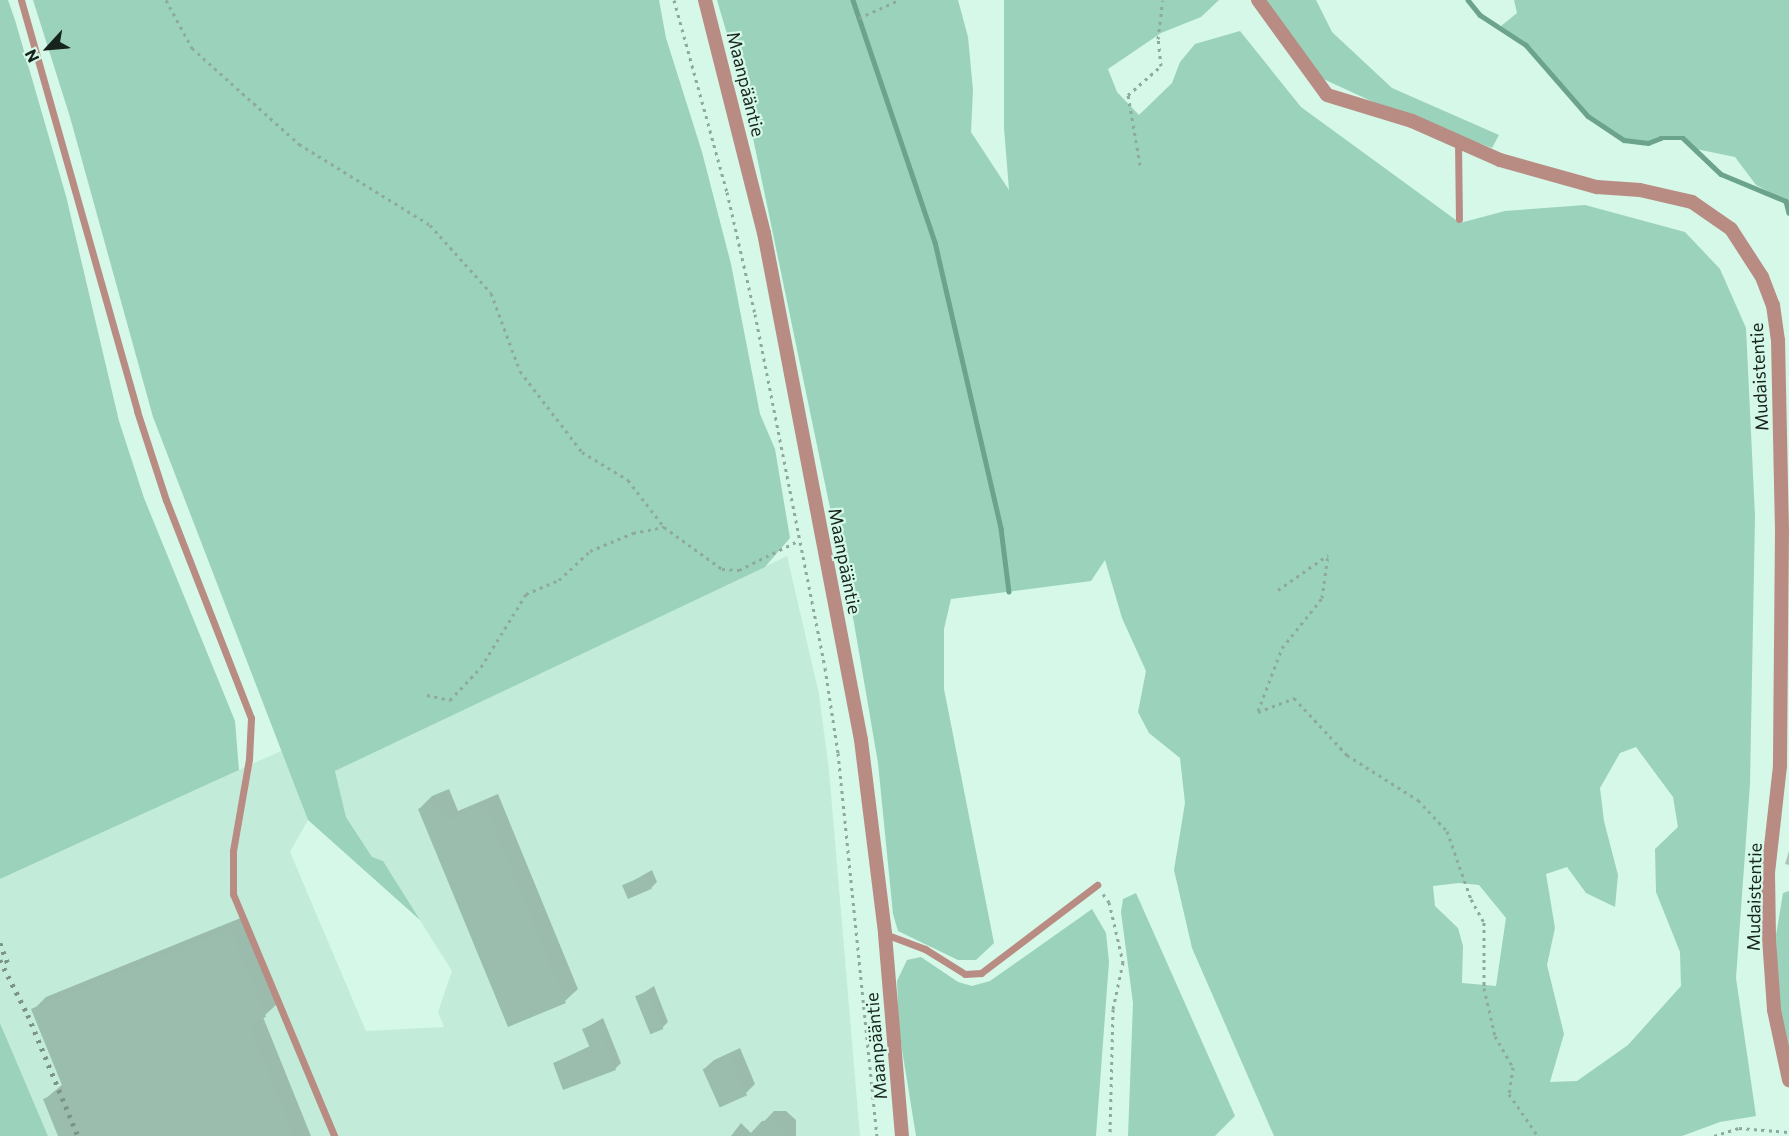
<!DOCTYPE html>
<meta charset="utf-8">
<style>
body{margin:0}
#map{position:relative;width:1789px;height:1136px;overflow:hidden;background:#d5f8e9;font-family:Commissioner,sans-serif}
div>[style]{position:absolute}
.built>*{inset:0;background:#c2ecd9}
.green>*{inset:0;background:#9bd2bb}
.shadow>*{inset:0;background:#0003}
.stream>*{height:4.5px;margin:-2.25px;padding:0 2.25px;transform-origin:2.25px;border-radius:2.25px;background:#6ca38c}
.building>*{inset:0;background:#9bbdae;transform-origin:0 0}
.path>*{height:3px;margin-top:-1.5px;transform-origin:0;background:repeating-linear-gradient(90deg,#8ea99d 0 3px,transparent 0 7.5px)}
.service>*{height:7px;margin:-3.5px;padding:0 3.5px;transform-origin:3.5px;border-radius:3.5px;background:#b98c83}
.minor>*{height:14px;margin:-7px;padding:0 7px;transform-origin:7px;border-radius:7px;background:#b98c83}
.rail>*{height:4.5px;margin-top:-2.25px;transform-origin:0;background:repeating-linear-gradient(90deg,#7b9389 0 3px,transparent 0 9px)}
span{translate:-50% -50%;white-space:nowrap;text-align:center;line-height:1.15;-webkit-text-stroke:4.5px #d5f8e9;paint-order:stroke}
.street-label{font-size:18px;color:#17241e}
.north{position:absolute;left:18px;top:18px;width:60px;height:60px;-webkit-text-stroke:4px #d5f8e9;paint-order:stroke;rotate:244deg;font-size:16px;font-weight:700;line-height:24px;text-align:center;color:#17241e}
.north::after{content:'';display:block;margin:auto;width:21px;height:27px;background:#17241e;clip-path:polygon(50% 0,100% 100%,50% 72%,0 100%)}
</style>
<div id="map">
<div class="built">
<i style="clip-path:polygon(787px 556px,819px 694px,829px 770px,860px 1136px,48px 1136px,0 1023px,0 879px,283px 750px,308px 820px,290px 852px,366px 1031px,444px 1027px,438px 1012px,452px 971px,383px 862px,372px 857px,346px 817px,335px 771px)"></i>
</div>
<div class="green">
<i style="clip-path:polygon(0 0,8px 0,15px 20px,66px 196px,119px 421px,144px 498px,235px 721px,239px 770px,0 879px)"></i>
<i style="clip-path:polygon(33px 0,659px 0,666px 38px,702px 152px,731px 264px,760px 414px,775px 449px,790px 538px,765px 567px,335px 771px,346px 817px,372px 857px,383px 861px,420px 920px,308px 820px,153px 417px,70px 117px)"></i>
<i style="clip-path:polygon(evenodd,717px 0,958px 0,968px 37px,973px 90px,971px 132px,1009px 190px,1004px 128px,1004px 0,1219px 0,1201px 17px,1161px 33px,1108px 69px,1117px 92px,1139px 115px,1172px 83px,1180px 62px,1195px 44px,1240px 31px,1301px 107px,1460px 223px,1505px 211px,1585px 205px,1685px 232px,1720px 269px,1746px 328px,1755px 516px,1750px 784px,1736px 978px,1756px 1116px,1720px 1122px,1682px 1136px,1274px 1136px,1192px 948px,1174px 870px,1185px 803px,1180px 758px,1149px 733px,1138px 712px,1146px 671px,1122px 618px,1105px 560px,1091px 581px,951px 599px,944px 629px,944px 689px,994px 943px,976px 960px,958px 960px,898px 931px,893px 914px,878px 763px,854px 623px,742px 85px,717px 0,1636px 747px,1673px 797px,1678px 827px,1655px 849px,1656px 892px,1680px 952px,1681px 986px,1628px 1045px,1577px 1081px,1550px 1082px,1564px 1034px,1547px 965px,1555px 928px,1546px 874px,1567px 867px,1586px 893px,1615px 907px,1618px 875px,1604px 821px,1600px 788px,1620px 753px,1636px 747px,717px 0,1459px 883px,1479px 885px,1506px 918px,1496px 986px,1462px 983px,1463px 946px,1458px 928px,1435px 906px,1433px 886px,1459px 883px)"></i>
<i style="clip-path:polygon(1264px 0,1316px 0,1332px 32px,1392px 88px,1499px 135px,1492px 148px,1395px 112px,1319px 77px)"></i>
<i style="clip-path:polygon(1514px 0,1789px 0,1789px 213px,1786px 201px,1756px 185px,1735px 157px,1696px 149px,1683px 138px,1661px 138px,1648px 143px,1624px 140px,1588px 116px,1526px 45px,1501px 26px,1517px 13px)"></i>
<i style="clip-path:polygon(1789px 891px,1789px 1050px,1779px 1013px,1776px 935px,1783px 893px)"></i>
<i style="clip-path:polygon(1136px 893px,1235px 1116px,1215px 1136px,1128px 1136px,1133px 1003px,1121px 912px,1123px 899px)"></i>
<i style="clip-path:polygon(1092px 909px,1106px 933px,1109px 962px,1096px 1136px,916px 1136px,899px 1031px,897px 981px,907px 960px,921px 957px,958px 982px,972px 986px,990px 981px)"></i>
<i style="clip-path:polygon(0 1023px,20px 1070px,48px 1136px,0 1136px)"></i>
</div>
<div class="shadow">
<i style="clip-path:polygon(449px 789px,458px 811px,498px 794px,578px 989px,565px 1001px,419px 809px,432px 796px)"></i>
<i style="clip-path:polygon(1789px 851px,1789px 865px,1785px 864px)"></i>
<i style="clip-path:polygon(652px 870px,657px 882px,651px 888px,624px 886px)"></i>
<i style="clip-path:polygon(243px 917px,278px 1003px,263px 1017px,311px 1136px,60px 1136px,45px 1099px,63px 1084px,33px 1010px,46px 997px)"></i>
<i style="clip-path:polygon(654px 986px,668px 1022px,662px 1028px,637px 997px)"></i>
<i style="clip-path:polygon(603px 1018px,621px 1063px,615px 1069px,554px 1063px,590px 1046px,584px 1029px)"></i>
<i style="clip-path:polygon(740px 1048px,755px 1084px,746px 1093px,704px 1069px,714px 1060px)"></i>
<i style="clip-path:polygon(774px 1111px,786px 1111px,796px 1120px,796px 1136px,731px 1136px,741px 1123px,752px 1134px)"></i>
</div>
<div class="stream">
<i style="left:853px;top:0;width:256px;rotate:71.3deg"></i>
<i style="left:935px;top:242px;width:294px;rotate:77deg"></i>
<i style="left:1001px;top:528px;width:64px;rotate:82.9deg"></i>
<i style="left:1468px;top:0;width:19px;rotate:51deg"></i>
<i style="left:1480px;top:15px;width:55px;rotate:33.1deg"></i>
<i style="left:1526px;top:45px;width:94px;rotate:48.9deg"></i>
<i style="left:1588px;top:116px;width:43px;rotate:33.7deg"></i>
<i style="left:1624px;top:140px;width:24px;rotate:7deg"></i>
<i style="left:1648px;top:143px;width:14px;rotate:-21deg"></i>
<i style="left:1661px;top:138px;width:22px"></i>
<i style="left:1683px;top:138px;width:52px;rotate:43.5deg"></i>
<i style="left:1721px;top:174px;width:70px;rotate:22.6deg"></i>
<i style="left:1786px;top:201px;width:12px;rotate:76deg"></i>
</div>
<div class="building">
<i style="clip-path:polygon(436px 801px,445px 822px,485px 806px,566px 1003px,508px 1027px,418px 809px)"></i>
<i style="left:646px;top:875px;width:15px;height:26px;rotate:67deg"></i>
<i style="clip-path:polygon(230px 929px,266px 1017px,249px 1024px,294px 1136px,58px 1136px,43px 1099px,64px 1090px,31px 1009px)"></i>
<i style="left:648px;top:991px;width:41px;height:14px;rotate:68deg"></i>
<i style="clip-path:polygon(597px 1023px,616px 1070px,563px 1090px,553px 1063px,590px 1048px,582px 1029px)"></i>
<i style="left:730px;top:1057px;width:42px;height:30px;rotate:66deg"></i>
<i style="clip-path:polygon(776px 1120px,793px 1136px,748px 1136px,762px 1121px)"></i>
</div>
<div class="path">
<i style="left:166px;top:0;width:55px;rotate:61.6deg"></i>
<i style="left:192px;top:48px;width:144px;rotate:41.9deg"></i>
<i style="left:299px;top:144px;width:154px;rotate:31.7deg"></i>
<i style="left:430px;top:225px;width:91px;rotate:48.1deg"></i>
<i style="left:491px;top:293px;width:83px;rotate:69.6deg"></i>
<i style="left:520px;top:371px;width:102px;rotate:52.6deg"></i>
<i style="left:582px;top:452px;width:54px;rotate:31.3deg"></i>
<i style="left:628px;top:480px;width:59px;rotate:52.5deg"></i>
<i style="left:674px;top:0;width:199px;rotate:74.6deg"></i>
<i style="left:727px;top:192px;width:125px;rotate:77.1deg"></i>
<i style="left:755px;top:314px;width:361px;rotate:78.8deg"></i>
<i style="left:825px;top:668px;width:86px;rotate:81.3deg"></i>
<i style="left:838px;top:753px;width:385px;rotate:84.2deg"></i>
<i style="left:859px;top:18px;width:44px;rotate:-24.2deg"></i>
<i style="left:1140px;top:165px;width:71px;rotate:-99.7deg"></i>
<i style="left:1128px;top:95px;width:44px;rotate:-41.3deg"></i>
<i style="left:1161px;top:66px;width:27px;rotate:-96deg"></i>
<i style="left:1158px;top:39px;width:39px;rotate:-83deg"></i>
<i style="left:1278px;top:590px;width:61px;rotate:-35deg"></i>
<i style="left:427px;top:695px;width:24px;rotate:12deg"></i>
<i style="left:450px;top:700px;width:45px;rotate:-46.8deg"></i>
<i style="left:481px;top:667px;width:86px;rotate:-58.3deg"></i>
<i style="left:526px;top:594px;width:36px;rotate:-23deg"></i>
<i style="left:559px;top:580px;width:42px;rotate:-43.1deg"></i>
<i style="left:590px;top:551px;width:47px;rotate:-22.7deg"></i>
<i style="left:633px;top:533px;width:32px;rotate:-11deg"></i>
<i style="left:664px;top:527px;width:72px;rotate:35.9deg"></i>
<i style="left:722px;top:569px;width:17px;rotate:3deg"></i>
<i style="left:739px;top:570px;width:66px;rotate:-26.2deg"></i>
<i style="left:1258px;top:711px;width:67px;rotate:-69.1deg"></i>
<i style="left:1282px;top:648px;width:64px;rotate:-51.3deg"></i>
<i style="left:1322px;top:598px;width:43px;rotate:-82.1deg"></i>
<i style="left:1258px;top:712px;width:39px;rotate:-21deg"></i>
<i style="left:1294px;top:698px;width:78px;rotate:47.1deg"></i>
<i style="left:1347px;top:755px;width:84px;rotate:32.4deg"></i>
<i style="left:1418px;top:800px;width:42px;rotate:46.9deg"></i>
<i style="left:1447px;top:831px;width:72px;rotate:70.6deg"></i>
<i style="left:1471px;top:899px;width:26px;rotate:61deg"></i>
<i style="left:1484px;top:922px;width:66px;rotate:90deg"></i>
<i style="left:1484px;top:988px;width:49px;rotate:77.1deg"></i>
<i style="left:1495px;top:1036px;width:36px;rotate:60deg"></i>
<i style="left:1513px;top:1067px;width:27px;rotate:98deg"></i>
<i style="left:1509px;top:1094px;width:51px;rotate:55.4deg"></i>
<i style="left:1103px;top:894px;width:10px;rotate:53deg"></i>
<i style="left:1109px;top:902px;width:62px;rotate:76.9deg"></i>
<i style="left:1123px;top:962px;width:48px;rotate:102deg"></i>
<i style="left:1113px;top:1009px;width:127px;rotate:91.4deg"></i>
<i style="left:1714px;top:1136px;width:26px;rotate:-18deg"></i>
<i style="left:1739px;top:1128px;width:50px;rotate:4.6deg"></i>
</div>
<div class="service">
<i style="left:21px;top:0;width:427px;rotate:74.2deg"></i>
<i style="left:137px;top:411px;width:94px;rotate:72deg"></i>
<i style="left:166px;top:500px;width:234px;rotate:68.7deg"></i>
<i style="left:251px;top:718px;width:41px;rotate:92.8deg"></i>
<i style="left:249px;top:759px;width:93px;rotate:99.9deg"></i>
<i style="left:233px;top:851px;width:43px;rotate:90deg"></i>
<i style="left:233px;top:894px;width:262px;rotate:67.3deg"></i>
<i style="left:1458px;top:141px;width:78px;rotate:89.3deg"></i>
<i style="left:885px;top:934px;width:43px;rotate:20.6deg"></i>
<i style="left:925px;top:949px;width:47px;rotate:32deg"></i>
<i style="left:965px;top:974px;width:16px;rotate:-4deg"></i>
<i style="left:981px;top:973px;width:146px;rotate:-37.2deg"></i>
</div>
<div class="minor">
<i style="left:705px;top:0;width:240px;rotate:75.8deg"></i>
<i style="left:764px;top:233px;width:516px;rotate:79.17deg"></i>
<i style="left:861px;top:740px;width:195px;rotate:82.9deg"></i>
<i style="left:885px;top:934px;width:203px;rotate:85.2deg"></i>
<i style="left:1258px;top:0;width:117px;rotate:54deg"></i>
<i style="left:1327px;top:95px;width:89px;rotate:17deg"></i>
<i style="left:1412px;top:121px;width:96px;rotate:23.9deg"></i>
<i style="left:1500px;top:160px;width:101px;rotate:15.6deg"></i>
<i style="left:1597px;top:187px;width:43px;rotate:4deg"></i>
<i style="left:1640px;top:190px;width:53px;rotate:13deg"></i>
<i style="left:1692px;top:202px;width:47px;rotate:34.7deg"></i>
<i style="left:1731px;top:229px;width:57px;rotate:57.1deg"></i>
<i style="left:1762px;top:277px;width:30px;rotate:69deg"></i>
<i style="left:1773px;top:305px;width:35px;rotate:82deg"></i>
<i style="left:1778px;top:340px;width:189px;rotate:88.8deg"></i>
<i style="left:1782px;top:529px;width:237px;rotate:90.5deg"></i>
<i style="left:1780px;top:766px;width:108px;rotate:96.4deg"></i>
<i style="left:1768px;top:873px;width:65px;rotate:89.1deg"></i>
<i style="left:1769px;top:938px;width:72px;rotate:86deg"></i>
<i style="left:1774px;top:1010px;width:72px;rotate:77.9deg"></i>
</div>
<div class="rail">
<i style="left:0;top:943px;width:25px;rotate:69deg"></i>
<i style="left:0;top:960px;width:62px;rotate:63deg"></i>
<i style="left:28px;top:1015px;width:131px;rotate:67.5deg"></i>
</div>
<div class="street-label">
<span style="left:746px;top:84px;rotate:76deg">Maanpääntie</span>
<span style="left:1759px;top:377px;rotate:-93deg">Mudaistentie</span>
<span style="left:845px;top:561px;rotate:79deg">Maanpääntie</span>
<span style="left:1754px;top:897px;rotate:-89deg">Mudaistentie</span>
<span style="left:876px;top:1046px;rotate:-95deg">Maanpääntie</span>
</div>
<div class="north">N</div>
</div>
